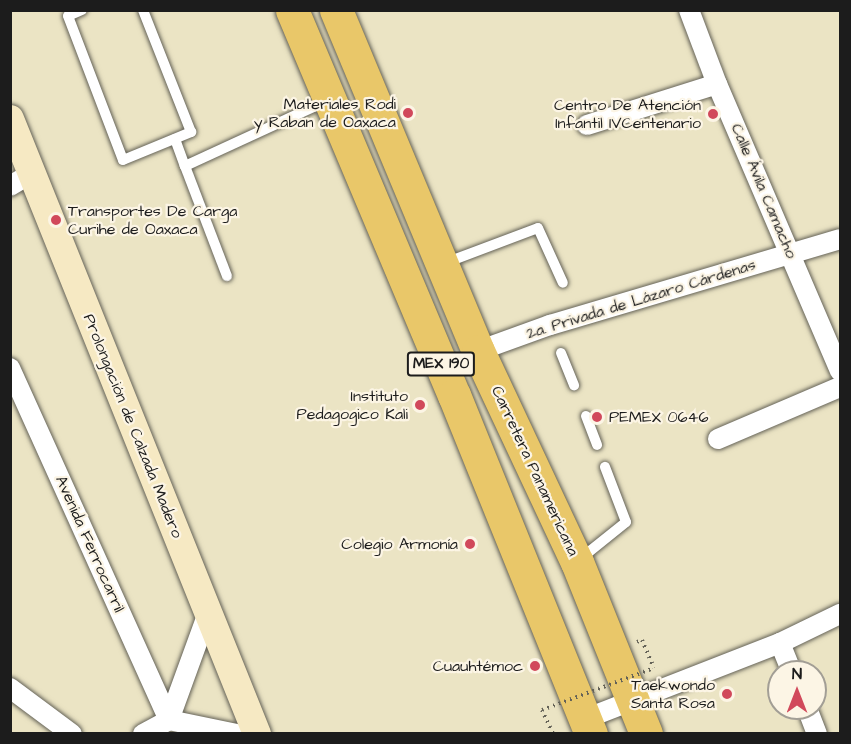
<!DOCTYPE html>
<meta charset="utf-8">
<style>
body{margin:0}
#map{position:relative;width:851px;height:744px;overflow:hidden;background:#ebe4c4;font-family:"Architects Daughter",sans-serif}
div>[style]{position:absolute}
.path>*{height:4px;margin-top:-2px;transform-origin:0;background:repeating-linear-gradient(90deg,#646257 0 1.5px,transparent 0 6px)}
.roads{filter:drop-shadow(0 0 2px #646257) drop-shadow(0 0 2px #646257)}
.lane>*{height:10px;margin:-5px;padding:0 5px;transform-origin:5px;border-radius:5px;background:#fff}
.street>*{height:20px;margin:-10px;padding:0 10px;transform-origin:10px;border-radius:10px;background:#fff}
.secondary>*{height:28px;margin:-14px;padding:0 14px;transform-origin:14px;border-radius:14px;background:#f6e9c3}
.highway>*{height:33px;margin:-16.5px;padding:0 16.5px;transform-origin:16.5px;border-radius:16.5px;background:#e9c769}
.path-bridge>*{height:4px;margin-top:-2px;transform-origin:0;background:repeating-linear-gradient(90deg,#646257 0 1.5px,transparent 0 6px)}
.dots>*{width:16px;height:16px;translate:-50% -50%;box-sizing:border-box;border:3px solid #fcf5e5;border-radius:50%}
span{translate:-50% -50%;white-space:nowrap;text-align:center;line-height:1.15;-webkit-text-stroke:4.5px #fcf5e5;paint-order:stroke}
.shield-label span{padding:2px 4px;background:#fcf5e5;border:2px solid;border-radius:4px;-webkit-text-stroke-width:0}
.shield-label{font-size:15px;color:#1c1c1c;font-weight:700}
.poi-label{font-size:16px;color:#1c1c1c}
.right{translate:-100% -50%;text-align:right}
.left{translate:0 -50%;text-align:left}
.street-label{font-size:16px;color:#1c1c1c}
.frame{position:absolute;inset:0;border:12px solid #1c1c1c;pointer-events:none}
.north{position:absolute;left:767px;top:660px;width:60px;height:60px;box-sizing:border-box;background:#fcf5e5;border:2px solid #a29e95;border-radius:50%;rotate:0deg;font-size:16px;font-weight:700;line-height:24px;text-align:center;color:#1c1c1c}
.north::after{content:'';display:block;margin:auto;width:21px;height:27px;background:#d1495b;clip-path:polygon(50% 0,100% 100%,50% 72%,0 100%)}
</style>
<div id="map">
<div class="path">
<i style="left:637px;top:642px;width:5px;rotate:-22deg"></i>
<i style="left:642px;top:640px;width:30px;rotate:67deg"></i>
<i style="left:542px;top:710px;width:26px;rotate:65deg"></i>
</div>
<div class="roads">
<div class="lane">
<i style="left:82px;top:10px;width:15px;rotate:157deg"></i>
<i style="left:68px;top:16px;width:154px;rotate:69.1deg"></i>
<i style="left:123px;top:160px;width:74px;rotate:-22.4deg"></i>
<i style="left:191px;top:132px;width:131px;rotate:-111.5deg"></i>
<i style="left:175px;top:139px;width:29px;rotate:70deg"></i>
<i style="left:445px;top:263px;width:99px;rotate:-20.6deg"></i>
<i style="left:538px;top:228px;width:60px;rotate:65.6deg"></i>
<i style="left:227px;top:276px;width:118px;rotate:-110.9deg"></i>
<i style="left:185px;top:166px;width:155px;rotate:-24.7deg"></i>
<i style="left:561px;top:353px;width:35px;rotate:68deg"></i>
<i style="left:586px;top:416px;width:31px;rotate:69deg"></i>
<i style="left:580px;top:559px;width:59px;rotate:-38.8deg"></i>
<i style="left:626px;top:522px;width:59px;rotate:-110.9deg"></i>
</div>
<div class="street">
<i style="left:689px;top:10px;width:79px;rotate:69.3deg"></i>
<i style="left:717px;top:84px;width:312px;rotate:66.8deg"></i>
<i style="left:587px;top:125px;width:136px;rotate:-17.5deg"></i>
<i style="left:10px;top:186px;width:26px;rotate:-31deg"></i>
<i style="left:478px;top:351px;width:77px;rotate:-19.9deg"></i>
<i style="left:550px;top:325px;width:302px;rotate:-16.5deg"></i>
<i style="left:10px;top:368px;width:386px;rotate:65.7deg"></i>
<i style="left:718px;top:439px;width:133px;rotate:-23.1deg"></i>
<i style="left:780px;top:643px;width:31px;rotate:68deg"></i>
<i style="left:10px;top:688px;width:77px;rotate:36.6deg"></i>
<i style="left:807px;top:708px;width:28px;rotate:69deg"></i>
<i style="left:585px;top:719px;width:209px;rotate:-21.3deg"></i>
<i style="left:780px;top:643px;width:67px;rotate:-25.8deg"></i>
<i style="left:169px;top:720px;width:114px;rotate:-70deg"></i>
<i style="left:143px;top:734px;width:30px;rotate:-28deg"></i>
<i style="left:169px;top:720px;width:68px;rotate:11.8deg"></i>
</div>
<div class="secondary">
<i style="left:10px;top:119px;width:663px;rotate:68.12deg"></i>
</div>
<div class="highway">
<i style="left:292px;top:10px;width:418px;rotate:67.2deg"></i>
<i style="left:454px;top:395px;width:366px;rotate:68deg"></i>
<i style="left:336px;top:10px;width:369px;rotate:67.4deg"></i>
<i style="left:478px;top:351px;width:233px;rotate:64.9deg"></i>
<i style="left:577px;top:562px;width:185px;rotate:68.1deg"></i>
</div>
</div>
<div class="path-bridge">
<i style="left:542px;top:710px;width:120px;rotate:-20.6deg"></i>
</div>
<div class="dots">
<i style="left:408px;top:113px;background:#d1495b"></i>
<i style="left:713px;top:114px;background:#d1495b"></i>
<i style="left:56px;top:220px;background:#d1495b"></i>
<i style="left:420px;top:405px;background:#d1495b"></i>
<i style="left:597px;top:417px;background:#d1495b"></i>
<i style="left:470px;top:544px;background:#d1495b"></i>
<i style="left:535px;top:666px;background:#d1495b"></i>
<i style="left:727px;top:694px;background:#d1495b"></i>
</div>
<div class="shield-label">
<span style="left:441px;top:364px">MEX 190</span>
</div>
<div class="poi-label">
<span class="right" style="left:396px;top:113px">Materiales Rodi<br>y Raban de Oaxaca</span>
<span class="right" style="left:701px;top:114px">Centro De Atención<br>Infantil IVCentenario</span>
<span class="left" style="left:68px;top:220px">Transportes De Carga<br>Curihe de Oaxaca</span>
<span class="right" style="left:408px;top:405px">Instituto<br>Pedagogico Kali</span>
<span class="left" style="left:609px;top:417px">PEMEX 0646</span>
<span class="right" style="left:458px;top:544px">Colegio Armonía</span>
<span class="right" style="left:523px;top:666px">Cuauhtémoc</span>
<span class="right" style="left:715px;top:694px">Taekwondo<br>Santa Rosa</span>
</div>
<div class="street-label">
<span style="left:764px;top:191px;rotate:67deg">Calle Ávila Camacho</span>
<span style="left:641px;top:299px;rotate:-17deg">2a. Privada de Lázaro Cárdenas</span>
<span style="left:133px;top:426px;rotate:68deg">Prolongación de Calzada Madero</span>
<span style="left:535px;top:471px;rotate:65deg">Carretera Panamericana</span>
<span style="left:90px;top:544px;rotate:66deg">Avenida Ferrocarril</span>
</div>
<div class="frame"></div>
<div class="north">N</div>
</div>
